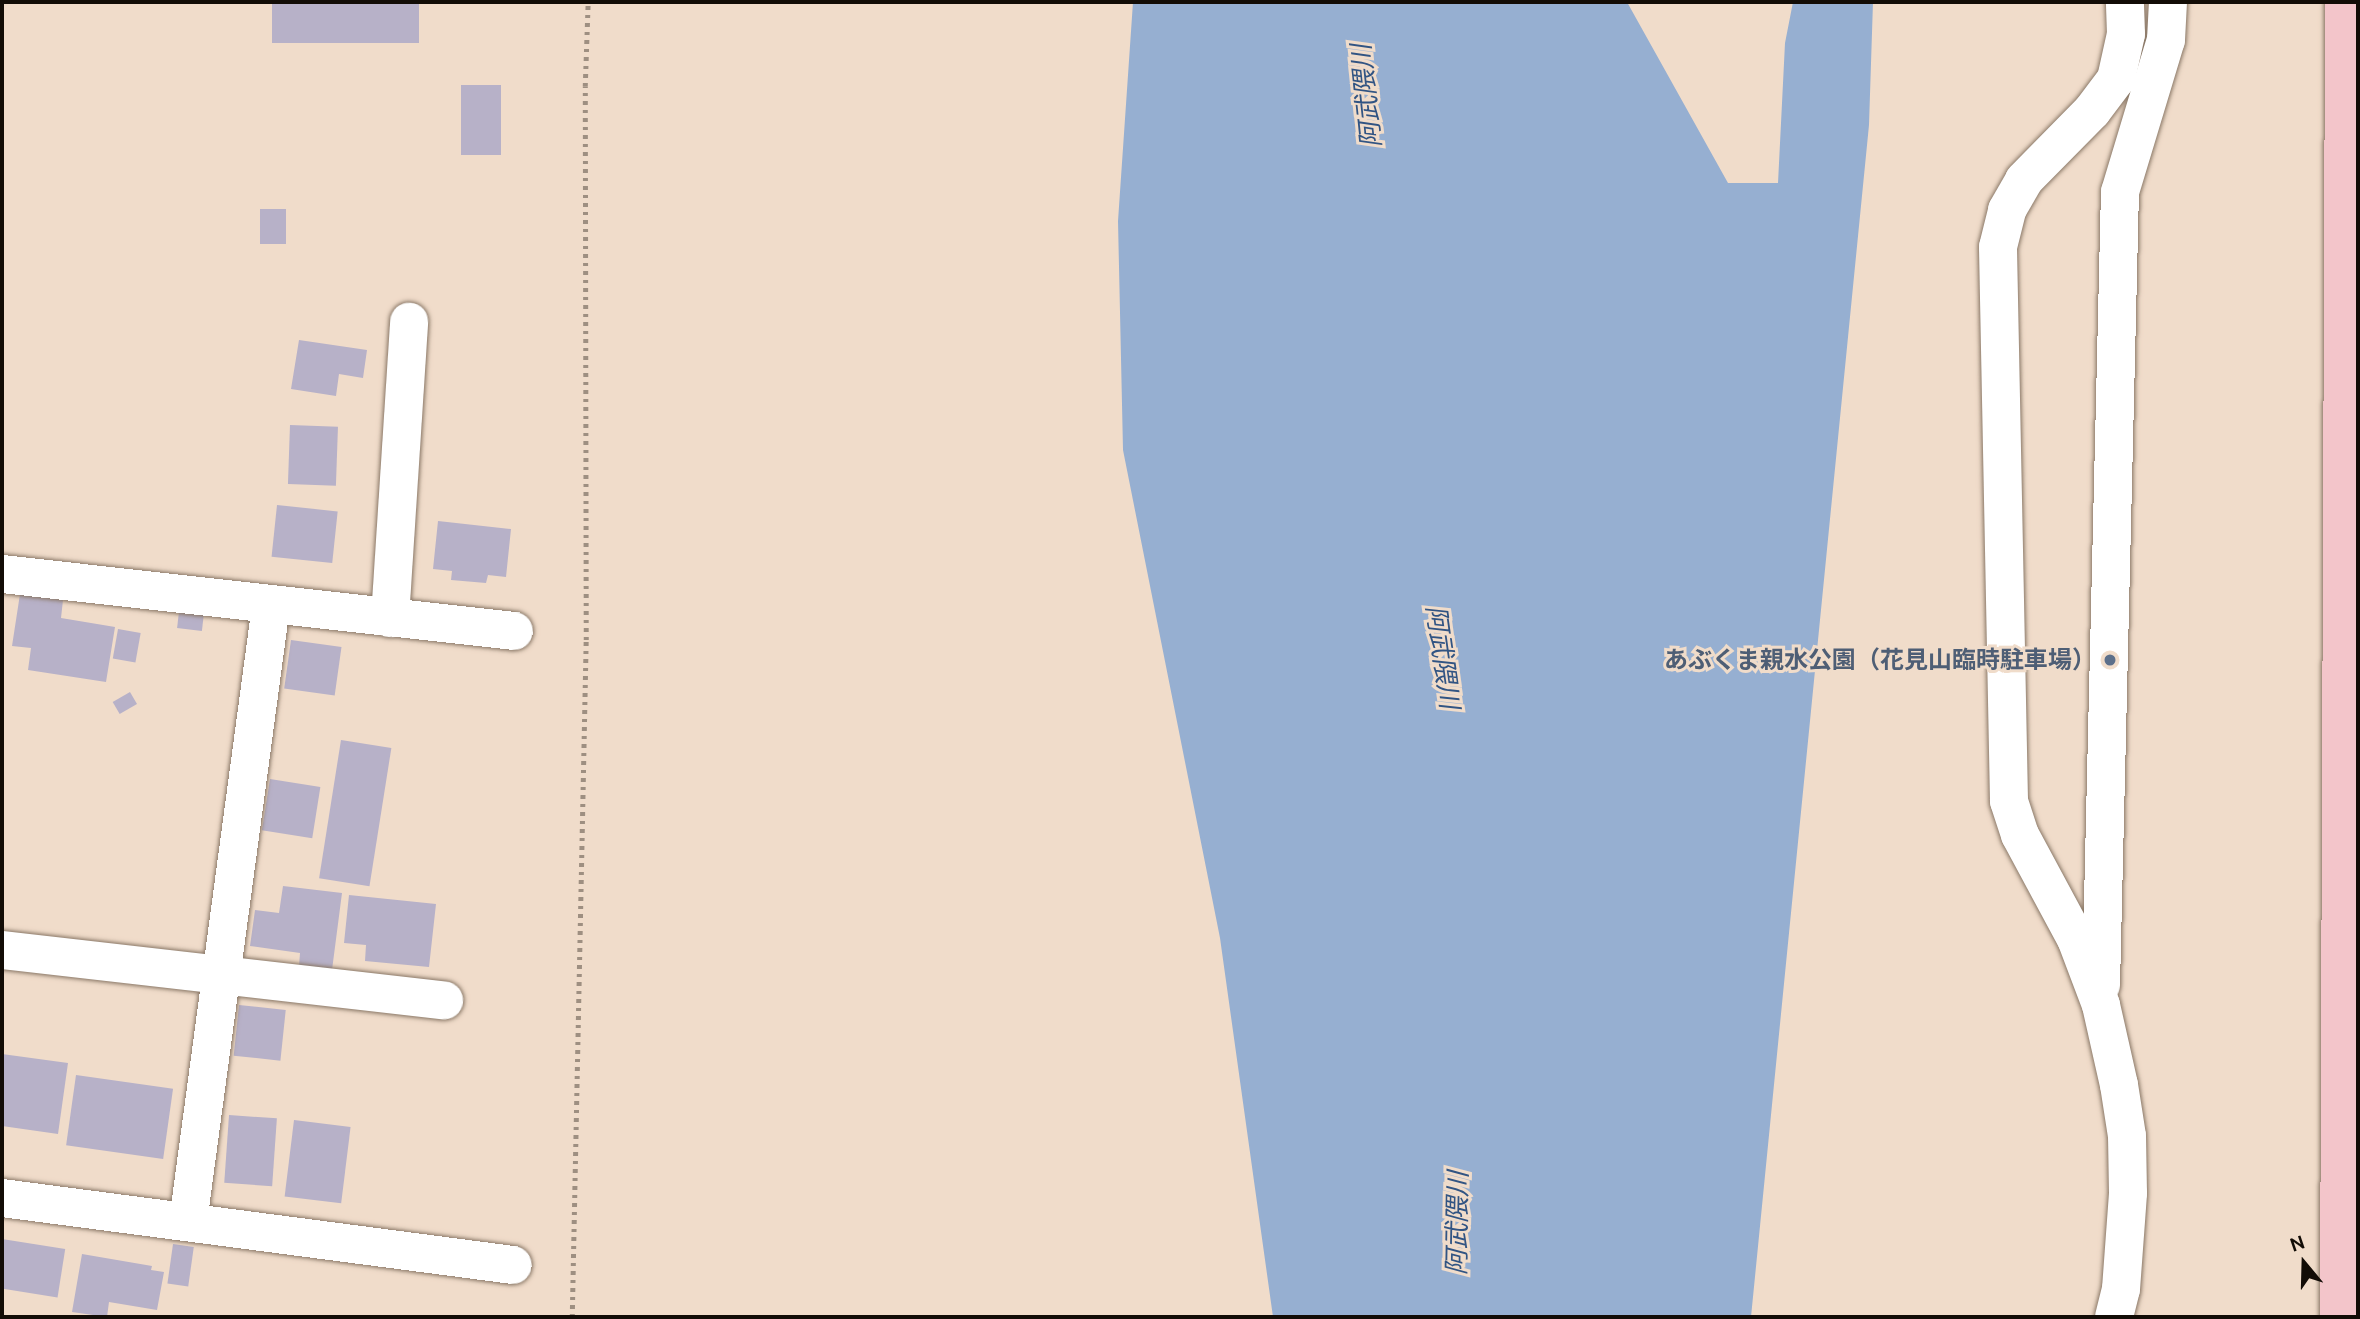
<!DOCTYPE html>
<meta charset="utf-8">
<style>
body{margin:0}
#map{position:relative;width:2360px;height:1319px;overflow:hidden;background:#f0dcca;font-family:Ubuntu,"Noto Sans JP",sans-serif}
div>[style]{position:absolute}
.water>*{inset:0;background:#96afd1}
.building>*{inset:0;background:#b7b1c8;transform-origin:0 0}
.path>*{height:4.5px;margin-top:-2.25px;transform-origin:0;background:repeating-linear-gradient(90deg,#9e8f81 0 3.5px,transparent 0 8.5px)}
.roads{filter:drop-shadow(0 0 2px #8a7867) drop-shadow(0 0 2px #8a7867)}
.minor>*{height:38px;margin:-19px;padding:0 19px;transform-origin:19px;border-radius:19px;background:#fff}
.major>*{height:38px;margin:-19px;padding:0 19px;transform-origin:19px;border-radius:19px;background:#f3c5ca}
.dots>*{width:19px;height:19px;translate:-50% -50%;box-sizing:border-box;border:4px solid #f0dcca;border-radius:50%}
span{translate:-50% -50%;white-space:nowrap;text-align:center;line-height:1.15;-webkit-text-stroke:6px #f0dcca;paint-order:stroke}
.service-label{font-size:24px;color:#4e5e75;font-weight:700}
.right{translate:-100% -50%;text-align:right}
.water-label{font-size:26px;color:#315483;font-style:italic}
.frame{position:absolute;inset:0;border:4px solid #120c06;pointer-events:none}
.north{position:absolute;left:2269px;top:1228px;width:70px;height:70px;-webkit-text-stroke:5px #f0dcca;paint-order:stroke;rotate:341deg;font-size:19px;font-weight:700;line-height:28px;text-align:center;color:#120c06}
.north::after{content:'';display:block;margin:auto;width:24px;height:32px;background:#120c06;clip-path:polygon(50% 0,100% 100%,50% 72%,0 100%)}
</style>
<div id="map">
<div class="water">
<i style="clip-path:polygon(1133px 2px,1627px 2px,1728px 183px,1778px 183px,1785px 43px,1793px 2px,1873px 2px,1869px 125px,1751px 1317px,1273px 1317px,1220px 938px,1123px 450px,1118px 221px)"></i>
</div>
<div class="building">
<i style="left:272px;top:2px;width:147px;height:41px"></i>
<i style="left:461px;top:85px;width:40px;height:70px"></i>
<i style="left:260px;top:209px;width:26px;height:35px"></i>
<i style="clip-path:polygon(299px 340px,367px 350px,363px 378px,339px 374px,336px 396px,291px 389px)"></i>
<i style="left:290px;top:425px;width:48px;height:59px;rotate:2deg"></i>
<i style="left:277px;top:505px;width:61px;height:52px;rotate:6deg"></i>
<i style="clip-path:polygon(438px 521px,511px 529px,506px 577px,488px 575px,486px 583px,451px 580px,452px 571px,433px 569px)"></i>
<i style="clip-path:polygon(20px 594px,63px 600px,61px 618px,115px 627px,106px 682px,28px 670px,31px 648px,12px 646px)"></i>
<i style="left:179px;top:612px;width:25px;height:16px;rotate:7deg"></i>
<i style="left:118px;top:629px;width:23px;height:30px;rotate:10deg"></i>
<i style="left:291px;top:640px;width:51px;height:49px;rotate:8deg"></i>
<i style="left:130px;top:692px;width:14px;height:20px;rotate:60deg"></i>
<i style="left:341px;top:740px;width:51px;height:140px;rotate:9deg"></i>
<i style="left:270px;top:779px;width:51px;height:52px;rotate:9deg"></i>
<i style="clip-path:polygon(283px 886px,342px 893px,332px 970px,299px 966px,300px 953px,250px 946px,255px 910px,279px 913px)"></i>
<i style="clip-path:polygon(349px 895px,436px 904px,429px 967px,365px 961px,366px 945px,344px 943px)"></i>
<i style="left:239px;top:1005px;width:47px;height:51px;rotate:6deg"></i>
<i style="clip-path:polygon(2px 1054px,68px 1063px,58px 1134px,2px 1126px)"></i>
<i style="left:76px;top:1075px;width:98px;height:71px;rotate:8deg"></i>
<i style="left:229px;top:1115px;width:48px;height:68px;rotate:4deg"></i>
<i style="left:294px;top:1120px;width:57px;height:77px;rotate:7deg"></i>
<i style="left:2px;top:1239px;width:64px;height:49px;rotate:9deg"></i>
<i style="left:173px;top:1244px;width:21px;height:40px;rotate:8deg"></i>
<i style="clip-path:polygon(82px 1254px,152px 1266px,151px 1270px,164px 1272px,157px 1310px,109px 1302px,107px 1317px,72px 1312px)"></i>
</div>
<div class="path">
<i style="left:572px;top:1317px;width:677px;rotate:-88.82deg"></i>
<i style="left:586px;top:640px;width:554px;rotate:-90.1deg"></i>
<i style="left:585px;top:86px;width:84px;rotate:-88deg"></i>
</div>
<div class="roads">
<div class="minor">
<i style="left:2px;top:574px;width:515px;rotate:6.35deg"></i>
<i style="left:390px;top:618px;width:297px;rotate:-86.3deg"></i>
<i style="left:2px;top:950px;width:445px;rotate:6.5deg"></i>
<i style="left:2101px;top:985px;width:793px;rotate:-88.63deg"></i>
<i style="left:2120px;top:192px;width:159px;rotate:-73.2deg"></i>
<i style="left:2166px;top:40px;width:38px;rotate:-87deg"></i>
<i style="left:2px;top:1198px;width:515px;rotate:7.47deg"></i>
<i style="left:188px;top:1222px;width:622px;rotate:-82.33deg"></i>
<i style="left:2114px;top:1317px;width:29px;rotate:-76deg"></i>
<i style="left:2121px;top:1289px;width:96px;rotate:-85.8deg"></i>
<i style="left:2128px;top:1193px;width:57px;rotate:-91deg"></i>
<i style="left:2127px;top:1136px;width:52px;rotate:-98.9deg"></i>
<i style="left:2119px;top:1085px;width:82px;rotate:-102.7deg"></i>
<i style="left:2101px;top:1005px;width:71px;rotate:-110.7deg"></i>
<i style="left:2076px;top:939px;width:118px;rotate:-118.3deg"></i>
<i style="left:2020px;top:835px;width:36px;rotate:-108deg"></i>
<i style="left:2009px;top:801px;width:554px;rotate:-91.14deg"></i>
<i style="left:1998px;top:247px;width:38px;rotate:-76deg"></i>
<i style="left:2007px;top:210px;width:34px;rotate:-60deg"></i>
<i style="left:2024px;top:180px;width:97px;rotate:-45.4deg"></i>
<i style="left:2092px;top:111px;width:40px;rotate:-53deg"></i>
<i style="left:2116px;top:79px;width:46px;rotate:-77.5deg"></i>
<i style="left:2126px;top:34px;width:32px;rotate:-92deg"></i>
</div>
<div class="major">
<i style="left:2339px;top:1317px;width:1315px;rotate:-89.78deg"></i>
</div>
</div>
<div class="dots">
<i style="left:2110px;top:660px;background:#5c6f8a"></i>
</div>
<div class="service-label">
<span class="right" style="left:2096px;top:660px">あぶくま親水公園（花見山臨時駐車場）</span>
</div>
<div class="water-label">
<span style="left:1366px;top:96px;rotate:-96deg">阿武隈川</span>
<span style="left:1443px;top:657px;rotate:82deg">阿武隈川</span>
<span style="left:1457px;top:1223px;rotate:-89deg">阿武隈川</span>
</div>
<div class="frame"></div>
<div class="north">N</div>
</div>
